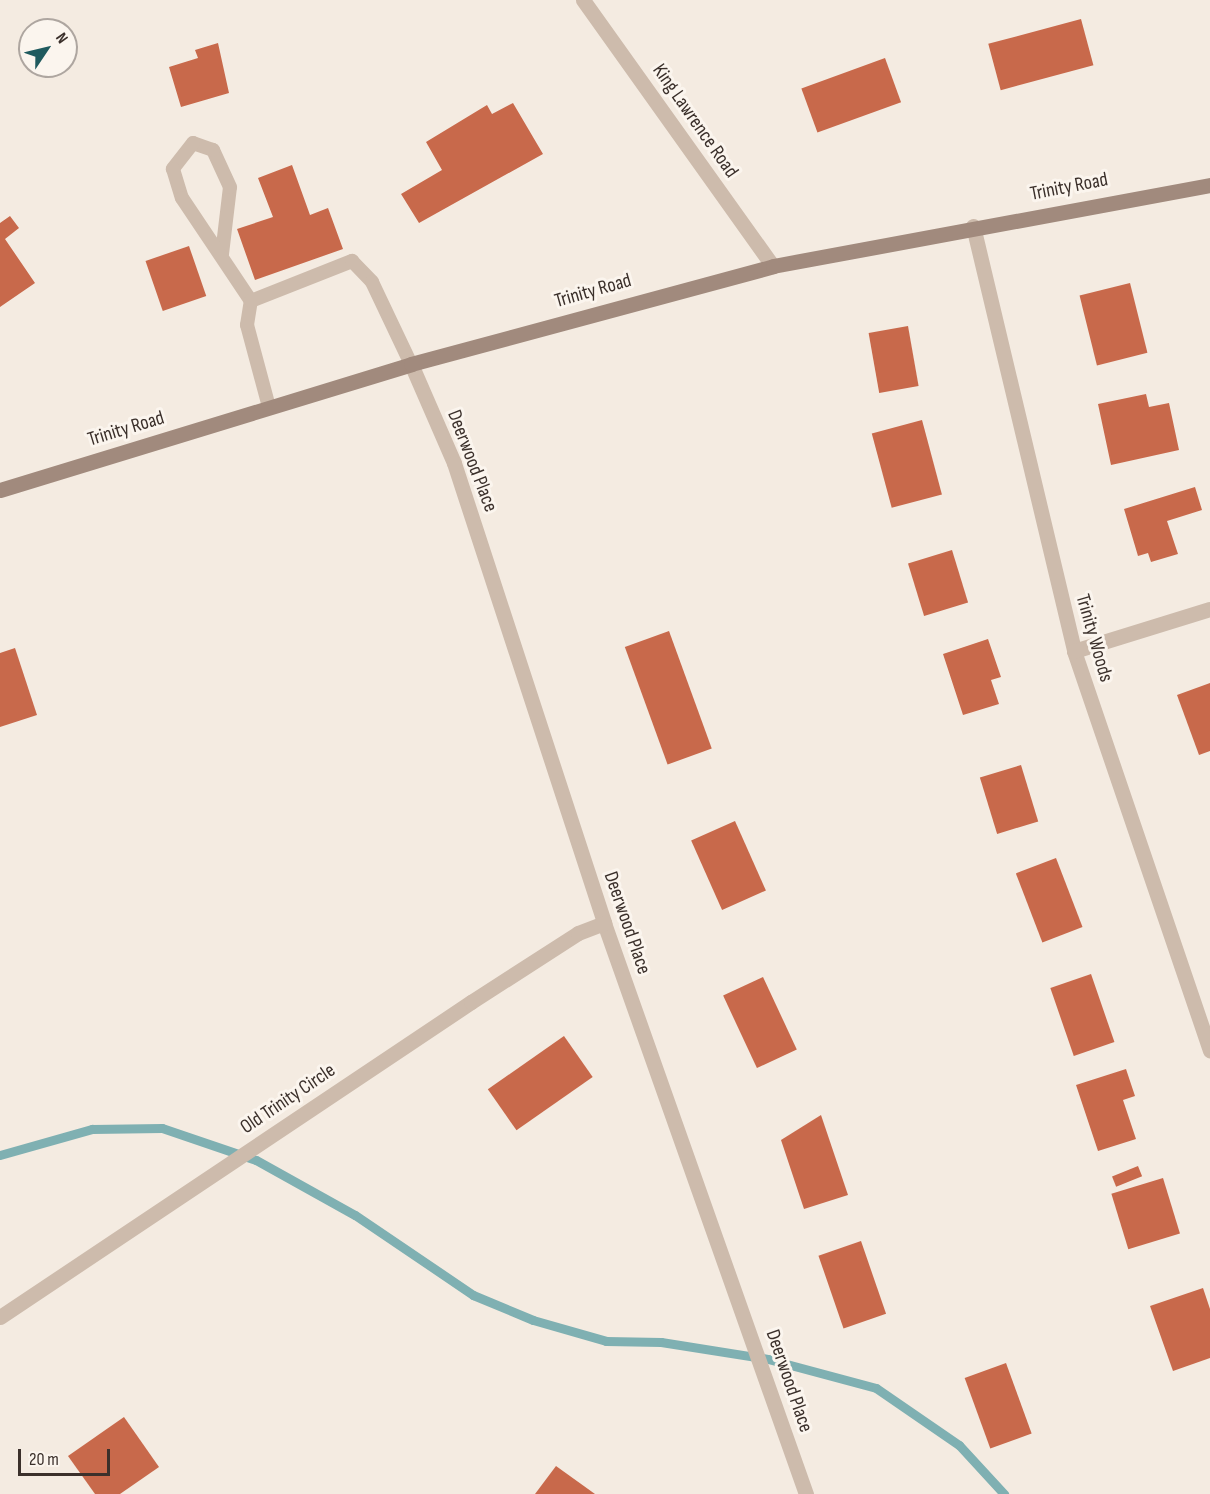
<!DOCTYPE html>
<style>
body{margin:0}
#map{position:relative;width:1210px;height:1494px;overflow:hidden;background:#f4ebe1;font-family:"Sofia Sans Condensed",sans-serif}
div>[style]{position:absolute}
.stream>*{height:9px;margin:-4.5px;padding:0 4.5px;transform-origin:4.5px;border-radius:4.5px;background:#7fb0b2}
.building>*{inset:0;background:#c8694b;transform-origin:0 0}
.service>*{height:14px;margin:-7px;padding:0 7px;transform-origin:7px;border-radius:7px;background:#cdbbac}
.minor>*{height:15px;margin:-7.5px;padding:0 7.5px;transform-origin:7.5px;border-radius:7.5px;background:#cdbbac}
.secondary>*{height:15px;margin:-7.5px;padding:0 7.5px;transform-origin:7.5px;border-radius:7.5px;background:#a18a7d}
span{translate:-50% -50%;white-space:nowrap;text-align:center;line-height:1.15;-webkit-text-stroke:6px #fbf5ee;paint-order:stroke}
.street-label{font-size:20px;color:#3b302b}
.north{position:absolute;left:18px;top:18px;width:60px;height:60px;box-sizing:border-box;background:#fbf5ee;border:2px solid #aea6a0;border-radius:50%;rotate:55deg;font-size:16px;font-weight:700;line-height:24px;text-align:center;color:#3b302b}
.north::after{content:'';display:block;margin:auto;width:21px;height:27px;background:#1f5a5e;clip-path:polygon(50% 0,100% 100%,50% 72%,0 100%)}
.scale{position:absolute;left:18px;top:1449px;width:92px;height:27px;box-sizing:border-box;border:3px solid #3b302b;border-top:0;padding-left:8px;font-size:18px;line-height:21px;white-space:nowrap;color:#3b302b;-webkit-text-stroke:4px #fbf5ee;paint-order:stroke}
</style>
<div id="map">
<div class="stream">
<i style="left:0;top:1155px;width:96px;rotate:-15.8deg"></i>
<i style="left:92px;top:1129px;width:70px;rotate:-0.8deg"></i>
<i style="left:162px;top:1128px;width:99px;rotate:18.8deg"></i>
<i style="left:256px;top:1160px;width:113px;rotate:29.1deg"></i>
<i style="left:355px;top:1215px;width:143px;rotate:34.1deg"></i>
<i style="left:473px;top:1295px;width:65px;rotate:22.6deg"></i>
<i style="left:533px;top:1320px;width:76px;rotate:16deg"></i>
<i style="left:606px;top:1341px;width:55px;rotate:1deg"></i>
<i style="left:661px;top:1342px;width:108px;rotate:9deg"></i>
<i style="left:768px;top:1359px;width:112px;rotate:15deg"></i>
<i style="left:876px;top:1388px;width:101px;rotate:34.5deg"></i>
<i style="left:959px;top:1445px;width:67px;rotate:47.4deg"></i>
</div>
<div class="building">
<i style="left:1081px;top:19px;width:48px;height:96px;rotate:75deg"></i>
<i style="clip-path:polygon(218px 43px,229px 93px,181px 107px,169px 67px,198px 58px,195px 50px)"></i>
<i style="left:885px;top:58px;width:47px;height:89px;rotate:70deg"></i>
<i style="clip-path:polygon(513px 103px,543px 154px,419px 223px,401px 194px,442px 170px,426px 142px,487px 105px,492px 114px)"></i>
<i style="clip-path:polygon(292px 165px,310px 215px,328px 208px,343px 249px,255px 280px,237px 229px,273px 217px,258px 178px)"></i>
<i style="clip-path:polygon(10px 216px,19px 228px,5px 239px,35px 283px,0 307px,0 223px)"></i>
<i style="left:189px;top:246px;width:53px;height:46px;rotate:71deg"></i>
<i style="left:1130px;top:283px;width:72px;height:52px;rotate:76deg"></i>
<i style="left:908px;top:326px;width:61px;height:40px;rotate:80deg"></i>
<i style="clip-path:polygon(1146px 394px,1149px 407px,1169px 403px,1179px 450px,1111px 465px,1098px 404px)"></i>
<i style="left:922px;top:420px;width:77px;height:52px;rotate:75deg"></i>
<i style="clip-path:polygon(1195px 487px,1202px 510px,1167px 521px,1178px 554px,1151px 562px,1148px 553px,1138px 556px,1124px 509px)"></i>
<i style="left:952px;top:550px;width:55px;height:46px;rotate:73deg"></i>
<i style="left:669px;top:631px;width:125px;height:47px;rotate:70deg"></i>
<i style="clip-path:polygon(988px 639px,1001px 677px,991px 680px,999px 704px,963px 715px,943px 654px)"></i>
<i style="clip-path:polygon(15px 648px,37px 715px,0 727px,0 653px)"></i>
<i style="clip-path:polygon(1210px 683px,1210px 751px,1199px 755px,1177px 695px)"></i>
<i style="left:1021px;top:765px;width:59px;height:43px;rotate:73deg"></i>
<i style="left:735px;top:821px;width:76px;height:48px;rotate:66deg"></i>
<i style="left:1056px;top:858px;width:74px;height:43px;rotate:69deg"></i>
<i style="left:1091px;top:974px;width:72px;height:43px;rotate:71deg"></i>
<i style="left:763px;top:977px;width:80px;height:44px;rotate:65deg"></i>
<i style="left:564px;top:1036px;width:50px;height:93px;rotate:55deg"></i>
<i style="clip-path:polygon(1126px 1069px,1135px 1096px,1123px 1100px,1136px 1139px,1098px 1151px,1076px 1085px)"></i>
<i style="clip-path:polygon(821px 1115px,848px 1195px,804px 1209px,781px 1140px)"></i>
<i style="left:1138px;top:1166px;width:11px;height:28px;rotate:68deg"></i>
<i style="left:1163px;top:1178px;width:58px;height:54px;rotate:73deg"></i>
<i style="left:861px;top:1241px;width:77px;height:45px;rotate:71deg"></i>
<i style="clip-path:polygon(1203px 1288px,1210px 1309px,1210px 1358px,1173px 1371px,1150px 1306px)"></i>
<i style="left:1006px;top:1363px;width:75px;height:44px;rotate:70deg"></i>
<i style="clip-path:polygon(124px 1417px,159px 1467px,120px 1494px,95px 1494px,68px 1456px)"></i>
<i style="clip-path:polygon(556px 1466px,595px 1494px,535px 1494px)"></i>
</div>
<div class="service">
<i style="left:222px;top:254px;width:67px;rotate:-83.2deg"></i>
<i style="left:230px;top:187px;width:41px;rotate:-114.7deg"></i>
<i style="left:213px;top:150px;width:21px;rotate:-161deg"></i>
<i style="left:193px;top:143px;width:33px;rotate:128deg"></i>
<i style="left:173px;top:169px;width:30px;rotate:73deg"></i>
<i style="left:182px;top:198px;width:124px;rotate:56.2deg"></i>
<i style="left:269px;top:407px;width:85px;rotate:-105deg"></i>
<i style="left:247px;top:325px;width:24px;rotate:-81deg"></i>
<i style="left:251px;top:301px;width:109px;rotate:-21.6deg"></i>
<i style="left:352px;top:261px;width:29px;rotate:46deg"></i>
<i style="left:372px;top:282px;width:91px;rotate:64.6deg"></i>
</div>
<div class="minor">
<i style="left:583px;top:0;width:327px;rotate:54.5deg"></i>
<i style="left:973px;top:226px;width:437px;rotate:76.6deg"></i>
<i style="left:1074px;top:651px;width:422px;rotate:71.2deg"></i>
<i style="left:411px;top:364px;width:108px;rotate:66.5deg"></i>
<i style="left:454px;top:463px;width:484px;rotate:71.9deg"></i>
<i style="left:604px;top:923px;width:606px;rotate:70.52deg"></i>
<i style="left:1074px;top:651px;width:142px;rotate:-17.2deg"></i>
<i style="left:0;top:1317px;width:567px;rotate:-33.77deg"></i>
<i style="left:471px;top:1002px;width:127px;rotate:-32.8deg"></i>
<i style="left:578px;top:933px;width:28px;rotate:-21deg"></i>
</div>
<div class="secondary">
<i style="left:0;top:490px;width:430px;rotate:-17deg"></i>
<i style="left:411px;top:364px;width:375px;rotate:-15.1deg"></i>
<i style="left:773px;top:266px;width:444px;rotate:-10.5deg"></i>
</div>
<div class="street-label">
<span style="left:695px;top:121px;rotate:55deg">King Lawrence Road</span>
<span style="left:1069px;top:187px;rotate:-11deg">Trinity Road</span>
<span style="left:593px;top:291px;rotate:-16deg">Trinity Road</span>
<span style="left:126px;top:429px;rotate:-17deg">Trinity Road</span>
<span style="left:472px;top:461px;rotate:69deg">Deerwood Place</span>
<span style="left:1094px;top:638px;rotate:74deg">Trinity Woods</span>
<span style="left:627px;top:923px;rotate:71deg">Deerwood Place</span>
<span style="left:288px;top:1099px;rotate:-34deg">Old Trinity Circle</span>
<span style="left:789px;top:1381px;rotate:71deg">Deerwood Place</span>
</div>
<div class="north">N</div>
<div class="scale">20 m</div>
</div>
